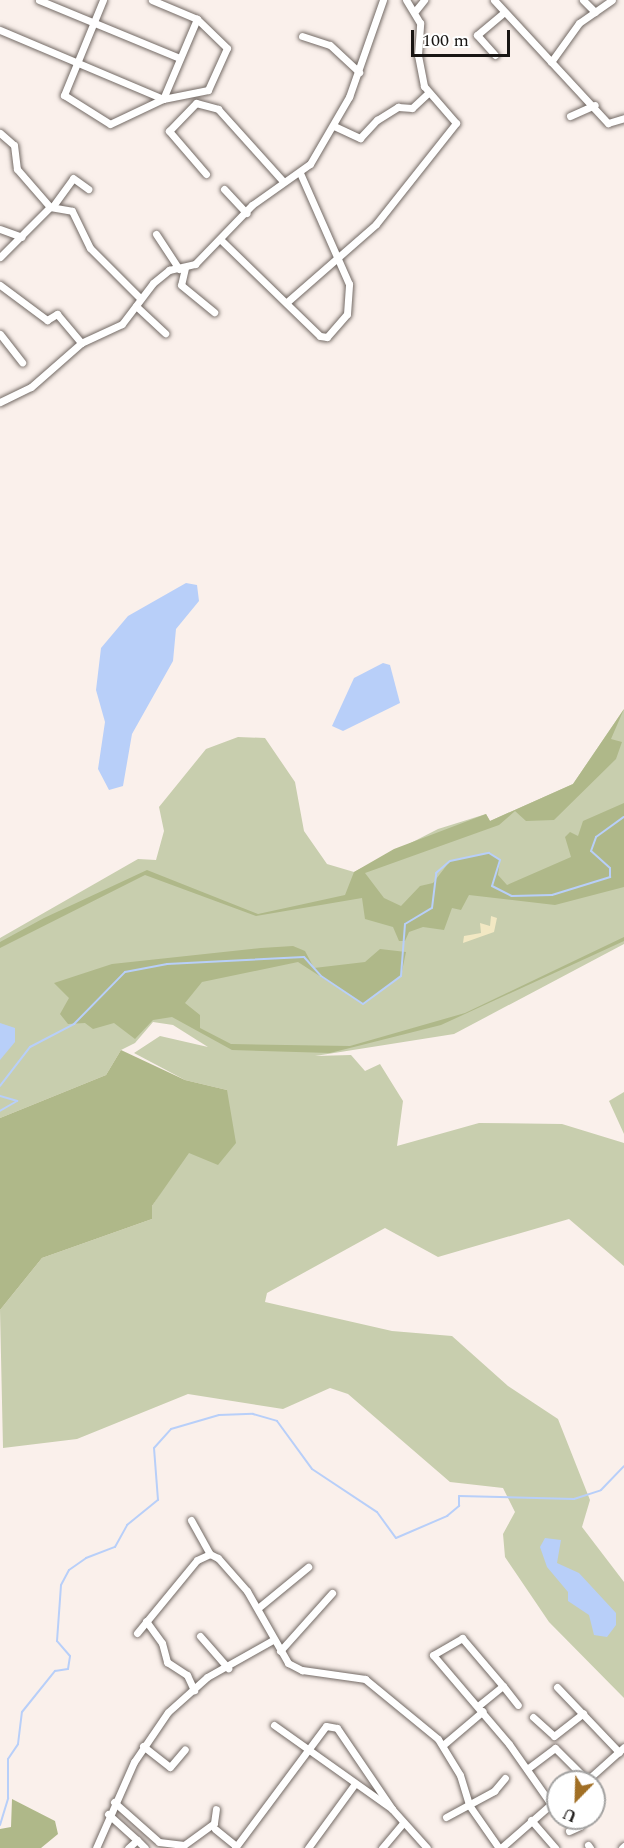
<!DOCTYPE html>
<style>
body{margin:0}
#map{position:relative;width:624px;height:1848px;overflow:hidden;background:#faf0eb;font-family:Spectral,serif}
div>[style]{position:absolute}
.green>*{inset:0;background:#c8ceae}
.forest>*{inset:0;background:#afb889}
.sand>*{inset:0;background:#f2e8c3}
.water>*{inset:0;background:#b8cff9}
.stream>*{height:2px;margin:-1px;padding:0 1px;transform-origin:1px;border-radius:1px;background:#b8cff9}
.roads{filter:drop-shadow(0 0 2px #736a65) drop-shadow(0 0 2px #736a65)}
.minor>*{height:7px;margin:-3.5px;padding:0 3.5px;transform-origin:3.5px;border-radius:3.5px;background:#fff}
span{translate:-50% -50%;white-space:nowrap;text-align:center;line-height:1.15;-webkit-text-stroke:4.5px #fff;paint-order:stroke}
.north{position:absolute;left:546px;top:1770px;width:60px;height:60px;box-sizing:border-box;background:#fff;border:2px solid #a3a2a1;border-radius:50%;rotate:203deg;font-size:16px;font-weight:700;line-height:24px;text-align:center;color:#191614}
.north::after{content:'';display:block;margin:auto;width:21px;height:27px;background:#a16f25;clip-path:polygon(50% 0,100% 100%,50% 72%,0 100%)}
.scale{position:absolute;left:411px;top:30px;width:99px;height:27px;box-sizing:border-box;border:3px solid #191614;border-top:0;padding-left:8px;font-size:18px;line-height:21px;white-space:nowrap;color:#191614;-webkit-text-stroke:4px #fff;paint-order:stroke}
</style>
<div id="map">
<div class="green">
<i style="clip-path:polygon(624px 709px,624px 944px,454px 1034px,315px 1056px,351px 1055px,365px 1071px,380px 1064px,403px 1101px,397px 1146px,479px 1123px,562px 1124px,624px 1143px,624px 1266px,569px 1219px,438px 1257px,385px 1228px,267px 1293px,265px 1302px,392px 1331px,452px 1336px,508px 1386px,558px 1419px,590px 1500px,582px 1527px,624px 1582px,624px 1698px,549px 1622px,505px 1557px,503px 1534px,515px 1512px,503px 1488px,450px 1482px,348px 1394px,330px 1388px,283px 1409px,188px 1394px,77px 1439px,3px 1448px,0 1310px,42px 1258px,152px 1219px,152px 1206px,227px 1090px,185px 1080px,134px 1053px,160px 1036px,208px 1047px,173px 1025px,153px 1022px,135px 1043px,121px 1050px,106px 1075px,0 1118px,0 938px,138px 859px,156px 860px,164px 831px,159px 807px,206px 749px,238px 737px,265px 738px,295px 782px,304px 831px,327px 864px,354px 872px,438px 829px,486px 814px,490px 821px,573px 784px)"></i>
<i style="clip-path:polygon(624px 1092px,624px 1134px,609px 1101px)"></i>
</div>
<div class="forest">
<i style="clip-path:polygon(624px 709px,611px 739px,622px 742px,616px 759px,554px 820px,526px 821px,515px 811px,499px 825px,365px 873px,384px 898px,401px 906px,420px 886px,433px 883px,450px 861px,489px 853px,500px 860px,498px 875px,507px 885px,571px 857px,565px 837px,570px 832px,578px 836px,583px 821px,624px 803px,624px 887px,555px 905px,469px 895px,461px 910px,452px 908px,444px 930px,423px 927px,409px 932px,405px 941px,399px 941px,393px 927px,365px 919px,362px 898px,256px 916px,145px 875px,0 948px,0 942px,44px 918px,147px 870px,258px 914px,345px 895px,354px 872px,394px 849px,486px 814px,490px 821px,573px 784px)"></i>
<i style="clip-path:polygon(624px 937px,624px 941px,441px 1025px,330px 1053px,232px 1050px,172px 1017px,153px 1020px,135px 1039px,114px 1023px,93px 1029px,85px 1023px,68px 1024px,60px 1014px,69px 998px,54px 983px,112px 964px,261px 948px,293px 946px,305px 951px,314px 968px,365px 962px,380px 949px,406px 952px,401px 976px,363px 1004px,298px 962px,202px 982px,185px 1003px,200px 1015px,200px 1028px,231px 1044px,350px 1046px,465px 1013px)"></i>
<i style="clip-path:polygon(121px 1050px,185px 1080px,227px 1090px,236px 1143px,218px 1165px,189px 1153px,152px 1206px,152px 1219px,42px 1258px,0 1310px,0 1118px,106px 1075px)"></i>
<i style="clip-path:polygon(12px 1799px,55px 1821px,58px 1834px,41px 1848px,0 1848px,0 1829px,11px 1827px)"></i>
</div>
<div class="sand">
<i style="clip-path:polygon(491px 916px,497px 918px,494px 932px,463px 943px,464px 936px,481px 933px,480px 923px,490px 926px)"></i>
</div>
<div class="water">
<i style="clip-path:polygon(186px 583px,197px 585px,199px 601px,176px 629px,173px 661px,132px 734px,123px 786px,109px 790px,98px 769px,105px 722px,96px 690px,101px 648px,128px 616px)"></i>
<i style="clip-path:polygon(383px 663px,390px 665px,400px 703px,343px 731px,332px 726px,354px 678px)"></i>
<i style="clip-path:polygon(0 1023px,15px 1028px,15px 1042px,0 1060px)"></i>
<i style="clip-path:polygon(545px 1538px,561px 1540px,557px 1563px,579px 1573px,616px 1613px,616px 1625px,607px 1637px,594px 1635px,589px 1615px,568px 1601px,568px 1592px,547px 1567px,540px 1547px)"></i>
</div>
<div class="stream">
<i style="left:0;top:1086px;width:49px;rotate:-52.4deg"></i>
<i style="left:30px;top:1047px;width:50px;rotate:-27.6deg"></i>
<i style="left:74px;top:1024px;width:73px;rotate:-45.6deg"></i>
<i style="left:125px;top:972px;width:43px;rotate:-10.8deg"></i>
<i style="left:167px;top:964px;width:137px;rotate:-2.9deg"></i>
<i style="left:304px;top:957px;width:25px;rotate:48deg"></i>
<i style="left:321px;top:976px;width:50px;rotate:33.7deg"></i>
<i style="left:363px;top:1004px;width:47px;rotate:-36.4deg"></i>
<i style="left:401px;top:976px;width:52px;rotate:-85.6deg"></i>
<i style="left:405px;top:924px;width:31px;rotate:-31deg"></i>
<i style="left:432px;top:908px;width:35px;rotate:-83deg"></i>
<i style="left:436px;top:873px;width:18px;rotate:-41deg"></i>
<i style="left:450px;top:861px;width:40px;rotate:-12deg"></i>
<i style="left:489px;top:853px;width:13px;rotate:32deg"></i>
<i style="left:500px;top:860px;width:27px;rotate:107deg"></i>
<i style="left:492px;top:886px;width:22px;rotate:27deg"></i>
<i style="left:512px;top:896px;width:40px;rotate:-1.4deg"></i>
<i style="left:552px;top:895px;width:61px;rotate:-17.2deg"></i>
<i style="left:610px;top:877px;width:9px;rotate:-90deg"></i>
<i style="left:610px;top:868px;width:25px;rotate:-138deg"></i>
<i style="left:591px;top:851px;width:15px;rotate:-70deg"></i>
<i style="left:596px;top:837px;width:34px;rotate:-36deg"></i>
<i style="left:0;top:1096px;width:18px;rotate:16deg"></i>
<i style="left:17px;top:1101px;width:20px;rotate:150deg"></i>
<i style="left:0;top:1825px;width:28px;rotate:-73deg"></i>
<i style="left:8px;top:1798px;width:39px;rotate:-90deg"></i>
<i style="left:8px;top:1759px;width:18px;rotate:-56deg"></i>
<i style="left:18px;top:1744px;width:32px;rotate:-83deg"></i>
<i style="left:22px;top:1712px;width:53px;rotate:-51.2deg"></i>
<i style="left:55px;top:1671px;width:13px;rotate:-9deg"></i>
<i style="left:68px;top:1669px;width:13px;rotate:-81deg"></i>
<i style="left:70px;top:1656px;width:20px;rotate:-131deg"></i>
<i style="left:57px;top:1641px;width:56px;rotate:-85.9deg"></i>
<i style="left:61px;top:1585px;width:17px;rotate:-62deg"></i>
<i style="left:69px;top:1570px;width:21px;rotate:-35deg"></i>
<i style="left:86px;top:1558px;width:31px;rotate:-21deg"></i>
<i style="left:115px;top:1547px;width:25px;rotate:-61deg"></i>
<i style="left:127px;top:1525px;width:40px;rotate:-39deg"></i>
<i style="left:158px;top:1500px;width:52px;rotate:-94.4deg"></i>
<i style="left:154px;top:1448px;width:25px;rotate:-48deg"></i>
<i style="left:171px;top:1429px;width:50px;rotate:-16.3deg"></i>
<i style="left:219px;top:1415px;width:34px;rotate:-2deg"></i>
<i style="left:253px;top:1414px;width:25px;rotate:16deg"></i>
<i style="left:277px;top:1421px;width:59px;rotate:53.9deg"></i>
<i style="left:312px;top:1469px;width:78px;rotate:33.5deg"></i>
<i style="left:377px;top:1512px;width:32px;rotate:54deg"></i>
<i style="left:396px;top:1538px;width:56px;rotate:-23.3deg"></i>
<i style="left:447px;top:1516px;width:16px;rotate:-40deg"></i>
<i style="left:459px;top:1506px;width:10px;rotate:-90deg"></i>
<i style="left:459px;top:1496px;width:115px;rotate:1.5deg"></i>
<i style="left:574px;top:1499px;width:28px;rotate:-18deg"></i>
<i style="left:601px;top:1490px;width:33px;rotate:-46deg"></i>
</div>
<div class="roads">
<div class="minor">
<i style="left:39px;top:0;width:152px;rotate:22.4deg"></i>
<i style="left:103px;top:0;width:103px;rotate:112.3deg"></i>
<i style="left:64px;top:95px;width:54px;rotate:32.2deg"></i>
<i style="left:110px;top:124px;width:59px;rotate:-25.3deg"></i>
<i style="left:163px;top:99px;width:46px;rotate:-11.3deg"></i>
<i style="left:208px;top:90px;width:46px;rotate:-65.7deg"></i>
<i style="left:227px;top:48px;width:42px;rotate:-136deg"></i>
<i style="left:197px;top:19px;width:49px;rotate:-157.1deg"></i>
<i style="left:494px;top:0;width:168px;rotate:47.2deg"></i>
<i style="left:608px;top:123px;width:17px;rotate:-17deg"></i>
<i style="left:583px;top:0;width:17px;rotate:45deg"></i>
<i style="left:416px;top:10px;width:13px;rotate:-51deg"></i>
<i style="left:0;top:30px;width:177px;rotate:22.9deg"></i>
<i style="left:163px;top:99px;width:87px;rotate:-67deg"></i>
<i style="left:302px;top:36px;width:29px;rotate:18deg"></i>
<i style="left:330px;top:45px;width:40px;rotate:43deg"></i>
<i style="left:495px;top:55px;width:27px;rotate:-132deg"></i>
<i style="left:477px;top:35px;width:34px;rotate:-40deg"></i>
<i style="left:551px;top:62px;width:48px;rotate:-54.3deg"></i>
<i style="left:579px;top:23px;width:40px;rotate:-34.9deg"></i>
<i style="left:570px;top:116px;width:27px;rotate:-24deg"></i>
<i style="left:334px;top:126px;width:29px;rotate:25deg"></i>
<i style="left:360px;top:138px;width:25px;rotate:-47deg"></i>
<i style="left:377px;top:120px;width:25px;rotate:-32deg"></i>
<i style="left:398px;top:107px;width:14px;rotate:4deg"></i>
<i style="left:412px;top:108px;width:22px;rotate:-43deg"></i>
<i style="left:0;top:133px;width:18px;rotate:41deg"></i>
<i style="left:14px;top:145px;width:24px;rotate:83deg"></i>
<i style="left:17px;top:169px;width:50px;rotate:49deg"></i>
<i style="left:50px;top:207px;width:22px;rotate:10deg"></i>
<i style="left:72px;top:211px;width:41px;rotate:64.1deg"></i>
<i style="left:90px;top:248px;width:71px;rotate:45deg"></i>
<i style="left:206px;top:174px;width:57px;rotate:-130.7deg"></i>
<i style="left:169px;top:131px;width:39px;rotate:-46deg"></i>
<i style="left:196px;top:103px;width:23px;rotate:15deg"></i>
<i style="left:218px;top:109px;width:96px;rotate:48deg"></i>
<i style="left:224px;top:189px;width:33px;rotate:47deg"></i>
<i style="left:53px;top:206px;width:34px;rotate:-54deg"></i>
<i style="left:73px;top:178px;width:19px;rotate:36deg"></i>
<i style="left:0;top:229px;width:23px;rotate:20deg"></i>
<i style="left:156px;top:234px;width:42px;rotate:56.7deg"></i>
<i style="left:222px;top:241px;width:136px;rotate:44.1deg"></i>
<i style="left:320px;top:336px;width:7px;rotate:8deg"></i>
<i style="left:327px;top:337px;width:30px;rotate:-49deg"></i>
<i style="left:347px;top:314px;width:30px;rotate:-86deg"></i>
<i style="left:349px;top:284px;width:121px;rotate:-113.8deg"></i>
<i style="left:0;top:257px;width:71px;rotate:-45deg"></i>
<i style="left:185px;top:268px;width:17px;rotate:103deg"></i>
<i style="left:181px;top:285px;width:43px;rotate:39.3deg"></i>
<i style="left:0;top:285px;width:59px;rotate:36.7deg"></i>
<i style="left:47px;top:320px;width:12px;rotate:-31deg"></i>
<i style="left:57px;top:314px;width:38px;rotate:50deg"></i>
<i style="left:287px;top:302px;width:118px;rotate:-41.2deg"></i>
<i style="left:376px;top:224px;width:129px;rotate:-51.6deg"></i>
<i style="left:456px;top:123px;width:49px;rotate:-130.9deg"></i>
<i style="left:424px;top:86px;width:32px;rotate:-101deg"></i>
<i style="left:418px;top:55px;width:32px;rotate:-86deg"></i>
<i style="left:420px;top:23px;width:27px;rotate:-121deg"></i>
<i style="left:136px;top:306px;width:40px;rotate:43deg"></i>
<i style="left:0;top:334px;width:36px;rotate:52deg"></i>
<i style="left:0;top:402px;width:34px;rotate:-26deg"></i>
<i style="left:31px;top:387px;width:67px;rotate:-41.3deg"></i>
<i style="left:81px;top:343px;width:45px;rotate:-24.9deg"></i>
<i style="left:122px;top:324px;width:51px;rotate:-52.9deg"></i>
<i style="left:153px;top:283px;width:21px;rotate:-39deg"></i>
<i style="left:169px;top:270px;width:27px;rotate:-13deg"></i>
<i style="left:195px;top:264px;width:82px;rotate:-46deg"></i>
<i style="left:252px;top:205px;width:71px;rotate:-35.3deg"></i>
<i style="left:310px;top:164px;width:78px;rotate:-59.8deg"></i>
<i style="left:349px;top:97px;width:103px;rotate:-70.7deg"></i>
<i style="left:191px;top:1520px;width:39px;rotate:61deg"></i>
<i style="left:258px;top:1608px;width:65px;rotate:-39.4deg"></i>
<i style="left:146px;top:1621px;width:27px;rotate:54deg"></i>
<i style="left:162px;top:1643px;width:20px;rotate:75deg"></i>
<i style="left:167px;top:1662px;width:24px;rotate:33deg"></i>
<i style="left:187px;top:1675px;width:17px;rotate:65deg"></i>
<i style="left:137px;top:1633px;width:94px;rotate:-50.6deg"></i>
<i style="left:197px;top:1560px;width:14px;rotate:-25deg"></i>
<i style="left:210px;top:1554px;width:9px;rotate:27deg"></i>
<i style="left:218px;top:1558px;width:44px;rotate:48.7deg"></i>
<i style="left:247px;top:1591px;width:83px;rotate:60.3deg"></i>
<i style="left:288px;top:1663px;width:16px;rotate:27deg"></i>
<i style="left:302px;top:1670px;width:64px;rotate:8.1deg"></i>
<i style="left:365px;top:1679px;width:94px;rotate:39.4deg"></i>
<i style="left:438px;top:1739px;width:42px;rotate:58.6deg"></i>
<i style="left:460px;top:1775px;width:31px;rotate:73deg"></i>
<i style="left:469px;top:1805px;width:52px;rotate:55.1deg"></i>
<i style="left:200px;top:1636px;width:43px;rotate:48.8deg"></i>
<i style="left:280px;top:1651px;width:78px;rotate:-48.1deg"></i>
<i style="left:557px;top:1687px;width:90px;rotate:46.4deg"></i>
<i style="left:478px;top:1706px;width:32px;rotate:-39deg"></i>
<i style="left:503px;top:1686px;width:24px;rotate:52deg"></i>
<i style="left:533px;top:1717px;width:28px;rotate:42deg"></i>
<i style="left:554px;top:1736px;width:37px;rotate:-38deg"></i>
<i style="left:274px;top:1725px;width:145px;rotate:35.4deg"></i>
<i style="left:392px;top:1809px;width:52px;rotate:48.1deg"></i>
<i style="left:443px;top:1745px;width:52px;rotate:-40.4deg"></i>
<i style="left:143px;top:1746px;width:34px;rotate:38deg"></i>
<i style="left:170px;top:1767px;width:23px;rotate:-50deg"></i>
<i style="left:527px;top:1769px;width:35px;rotate:-37deg"></i>
<i style="left:555px;top:1748px;width:45px;rotate:45deg"></i>
<i style="left:585px;top:1782px;width:52px;rotate:-41.9deg"></i>
<i style="left:114px;top:1802px;width:60px;rotate:41.6deg"></i>
<i style="left:159px;top:1842px;width:25px;rotate:7deg"></i>
<i style="left:184px;top:1845px;width:37px;rotate:-36deg"></i>
<i style="left:214px;top:1823px;width:14px;rotate:-82deg"></i>
<i style="left:108px;top:1814px;width:39px;rotate:42deg"></i>
<i style="left:137px;top:1840px;width:12px;rotate:138deg"></i>
<i style="left:446px;top:1817px;width:55px;rotate:-28.4deg"></i>
<i style="left:494px;top:1791px;width:17px;rotate:-50deg"></i>
<i style="left:531px;top:1820px;width:37px;rotate:49deg"></i>
<i style="left:215px;top:1829px;width:27px;rotate:39deg"></i>
<i style="left:569px;top:1831px;width:12px;rotate:-24deg"></i>
<i style="left:580px;top:1826px;width:9px;rotate:-111deg"></i>
<i style="left:137px;top:1840px;width:11px;rotate:45deg"></i>
<i style="left:588px;top:1845px;width:4px;rotate:56deg"></i>
<i style="left:96px;top:1848px;width:94px;rotate:-66.2deg"></i>
<i style="left:134px;top:1762px;width:60px;rotate:-55.8deg"></i>
<i style="left:168px;top:1712px;width:52px;rotate:-41.9deg"></i>
<i style="left:207px;top:1677px;width:76px;rotate:-29.3deg"></i>
<i style="left:235px;top:1848px;width:152px;rotate:-53.3deg"></i>
<i style="left:326px;top:1726px;width:11px;rotate:10deg"></i>
<i style="left:337px;top:1728px;width:98px;rotate:55.8deg"></i>
<i style="left:308px;top:1848px;width:78px;rotate:-53.9deg"></i>
<i style="left:382px;top:1848px;width:33px;rotate:-50deg"></i>
<i style="left:501px;top:1848px;width:67px;rotate:-41.3deg"></i>
<i style="left:551px;top:1804px;width:73px;rotate:-125deg"></i>
<i style="left:509px;top:1744px;width:117px;rotate:-130.5deg"></i>
<i style="left:433px;top:1655px;width:34px;rotate:-30deg"></i>
<i style="left:462px;top:1638px;width:63px;rotate:49.5deg"></i>
<i style="left:622px;top:1848px;width:3px;rotate:-45deg"></i>
</div>
</div>
<div class="north">U</div>
<div class="scale">100 m</div>
</div>
